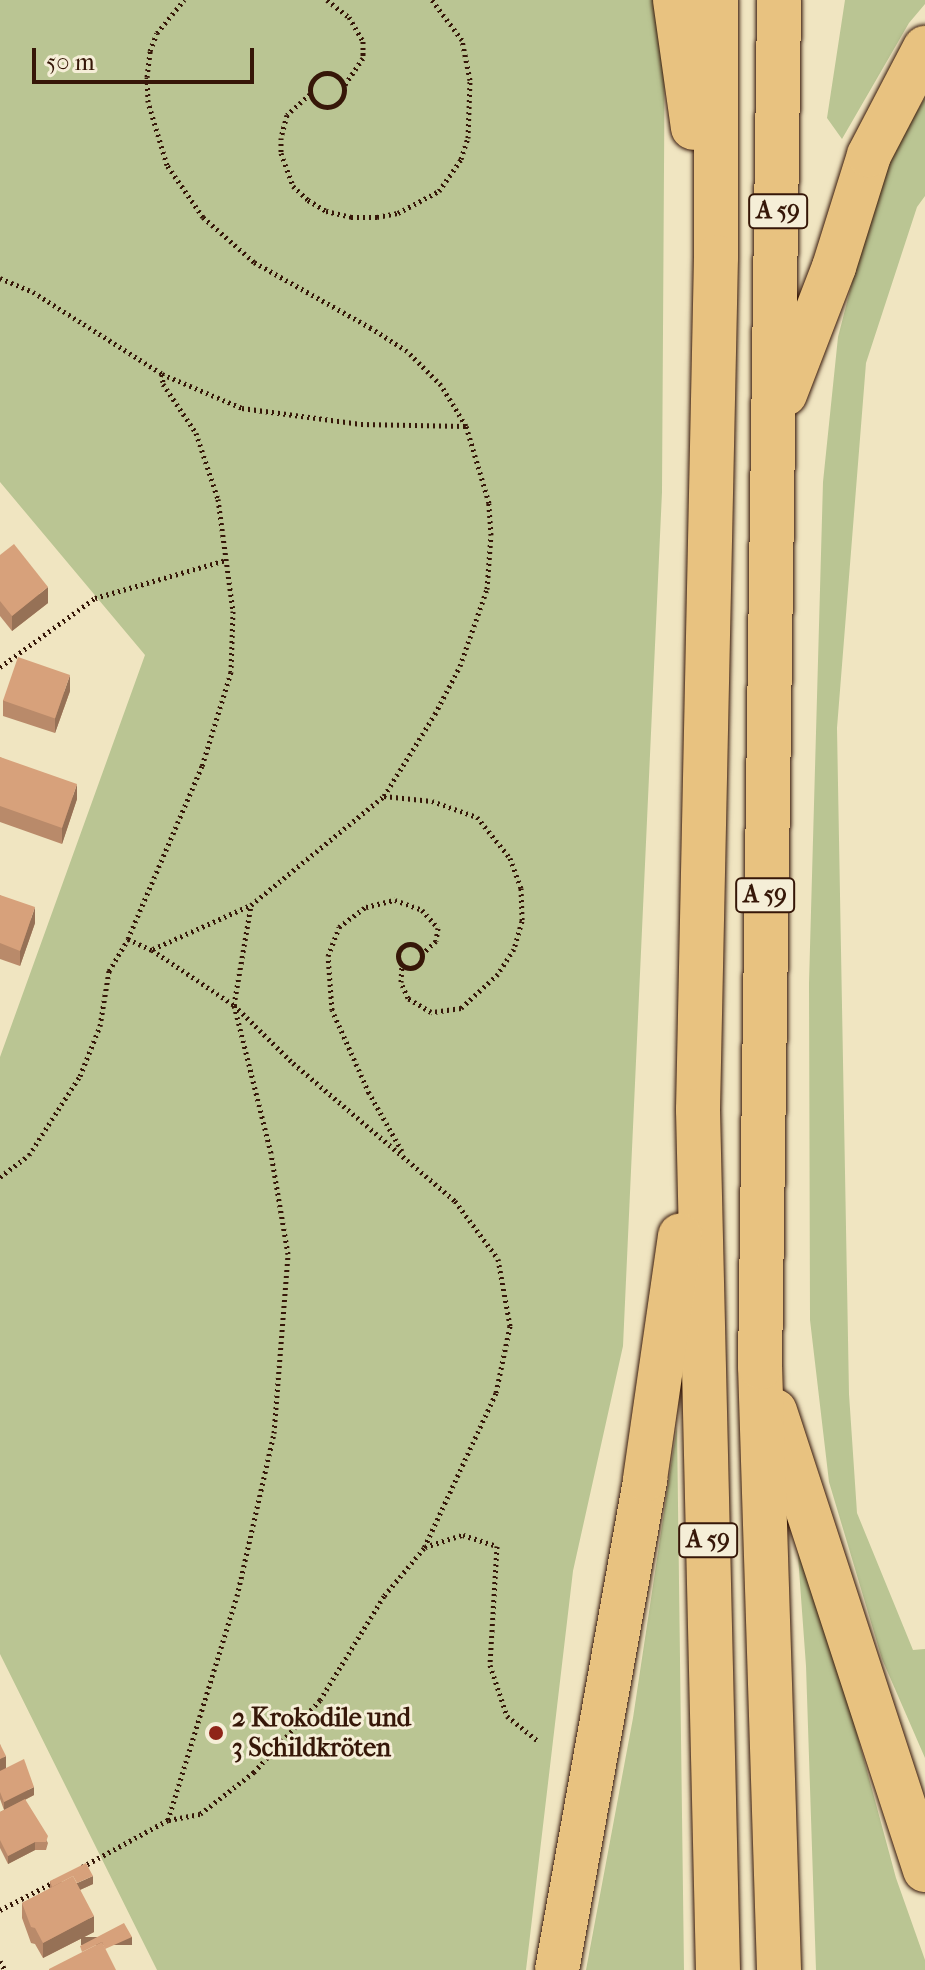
<!DOCTYPE html>
<meta charset="utf-8">
<style>
body{margin:0}
#map{position:relative;width:925px;height:1970px;overflow:hidden;background:#f0e5c1;font-family:"IM FELL French Canon",serif}
div>[style]{position:absolute}
.green>*{inset:0;background:#bac593}
.path>*{height:5px;margin-top:-2.5px;transform-origin:0;background:repeating-linear-gradient(90deg,#361708 0 2px,transparent 0 6px)}
.path>.ring{margin:-2.5px;padding:0;box-sizing:content-box;background:none;border:5px solid #361708;border-radius:50%}
.roads{filter:drop-shadow(0 0 2px #361708) drop-shadow(0 0 2px #361708)}
.motorway>*{height:44px;margin:-22px;padding:0 22px;transform-origin:22px;border-radius:22px;background:#e8c280}
.wall>*{inset:0;background:#b98a6a}
.shaded-wall>*{inset:0;background:#967156;transform-origin:0 0}
.building>*{inset:0;background:#d7a17b;transform-origin:0 0}
.dots>*{width:22px;height:22px;translate:-50% -50%;box-sizing:border-box;border:4px solid #f5eed7;border-radius:50%}
span{translate:-50% -50%;white-space:nowrap;text-align:center;line-height:1.15;-webkit-text-stroke:6px #f5eed7;paint-order:stroke}
.shield-label span{padding:2px 6px;background:#f5eed7;border:2px solid;border-radius:6px;-webkit-text-stroke-width:0}
.shield-label{font-size:24px;color:#361708;font-weight:700}
.poi-label{font-size:26px;color:#361708;font-weight:700}
.left{translate:0 -50%;text-align:left}
.scale{position:absolute;left:32px;top:48px;width:222px;height:36px;box-sizing:border-box;border:4px solid #361708;border-top:0;padding-left:10px;font-size:24px;line-height:28px;white-space:nowrap;color:#361708;-webkit-text-stroke:6px #f5eed7;paint-order:stroke}
</style>
<div id="map">
<div class="green">
<i style="clip-path:polygon(0 0,660px 0,665px 9px,662px 492px,623px 1346px,573px 1571px,526px 1970px,157px 1970px,0 1654px,0 1057px,145px 655px,0 482px)"></i>
<i style="clip-path:polygon(845px 0,925px 0,925px 4px,909px 23px,842px 139px,827px 118px)"></i>
<i style="clip-path:polygon(925px 98px,925px 196px,917px 207px,866px 363px,837px 728px,849px 1394px,857px 1513px,913px 1650px,925px 1649px,925px 1758px,882px 1659px,829px 1482px,810px 1320px,809px 983px,823px 482px,838px 337px,881px 171px)"></i>
<i style="clip-path:polygon(677px 1426px,684px 1970px,586px 1970px,633px 1718px)"></i>
<i style="clip-path:polygon(794px 1501px,896px 1878px,925px 1960px,925px 1970px,816px 1970px,806px 1666px)"></i>
</div>
<div class="path">
<i style="left:327px;top:0;width:28px;rotate:38deg"></i>
<i style="left:349px;top:17px;width:28px;rotate:60deg"></i>
<i style="left:363px;top:41px;width:17px;rotate:90deg"></i>
<i style="left:363px;top:58px;width:34px;rotate:124deg"></i>
<i class="ring" style="left:310px;top:73px;width:29px;height:29px"></i>
<i style="left:310px;top:94px;width:31px;rotate:138deg"></i>
<i style="left:287px;top:115px;width:24px;rotate:105deg"></i>
<i style="left:281px;top:138px;width:15px;rotate:90deg"></i>
<i style="left:281px;top:153px;width:35px;rotate:70deg"></i>
<i style="left:293px;top:186px;width:21px;rotate:43deg"></i>
<i style="left:308px;top:200px;width:21px;rotate:31deg"></i>
<i style="left:326px;top:211px;width:26px;rotate:13deg"></i>
<i style="left:351px;top:217px;width:26px"></i>
<i style="left:377px;top:217px;width:21px;rotate:-11deg"></i>
<i style="left:398px;top:213px;width:47px;rotate:-28.2deg"></i>
<i style="left:439px;top:191px;width:39px;rotate:-55deg"></i>
<i style="left:461px;top:159px;width:22px;rotate:-72deg"></i>
<i style="left:468px;top:138px;width:58px;rotate:-88deg"></i>
<i style="left:470px;top:80px;width:41px;rotate:-101.3deg"></i>
<i style="left:462px;top:40px;width:50px;rotate:-126.9deg"></i>
<i style="left:0;top:278px;width:36px;rotate:23deg"></i>
<i style="left:33px;top:292px;width:153px;rotate:32.4deg"></i>
<i style="left:162px;top:374px;width:10px;rotate:84deg"></i>
<i style="left:163px;top:384px;width:59px;rotate:56deg"></i>
<i style="left:196px;top:433px;width:70px;rotate:71.6deg"></i>
<i style="left:218px;top:499px;width:113px;rotate:82.4deg"></i>
<i style="left:233px;top:611px;width:61px;rotate:91.9deg"></i>
<i style="left:231px;top:672px;width:98px;rotate:107.1deg"></i>
<i style="left:202px;top:766px;width:188px;rotate:113.2deg"></i>
<i style="left:162px;top:374px;width:87px;rotate:23deg"></i>
<i style="left:242px;top:408px;width:120px;rotate:7.7deg"></i>
<i style="left:361px;top:424px;width:104px;rotate:1.1deg"></i>
<i style="left:0;top:667px;width:117px;rotate:-36deg"></i>
<i style="left:95px;top:598px;width:136px;rotate:-16.2deg"></i>
<i style="left:384px;top:796px;width:48px;rotate:5.9deg"></i>
<i style="left:432px;top:801px;width:48px;rotate:19.6deg"></i>
<i style="left:477px;top:817px;width:53px;rotate:51.2deg"></i>
<i style="left:510px;top:858px;width:32px;rotate:70deg"></i>
<i style="left:521px;top:888px;width:33px;rotate:88deg"></i>
<i style="left:522px;top:921px;width:29px;rotate:106deg"></i>
<i style="left:514px;top:949px;width:30px;rotate:123deg"></i>
<i style="left:498px;top:974px;width:50px;rotate:137.4deg"></i>
<i style="left:461px;top:1008px;width:30px;rotate:172deg"></i>
<i style="left:431px;top:1012px;width:27px;rotate:-149deg"></i>
<i style="left:408px;top:998px;width:17px;rotate:-114deg"></i>
<i style="left:401px;top:982px;width:17px;rotate:-87deg"></i>
<i class="ring" style="left:398px;top:944px;width:19px;height:19px"></i>
<i style="left:153px;top:949px;width:107px;rotate:-24.2deg"></i>
<i style="left:251px;top:905px;width:172px;rotate:-39.3deg"></i>
<i style="left:384px;top:796px;width:97px;rotate:-58.1deg"></i>
<i style="left:435px;top:714px;width:54px;rotate:-62.5deg"></i>
<i style="left:460px;top:666px;width:82px;rotate:-70.7deg"></i>
<i style="left:487px;top:589px;width:54px;rotate:-85.8deg"></i>
<i style="left:491px;top:535px;width:32px;rotate:-94deg"></i>
<i style="left:489px;top:503px;width:80px;rotate:-106.6deg"></i>
<i style="left:466px;top:426px;width:48px;rotate:-121.4deg"></i>
<i style="left:441px;top:385px;width:48px;rotate:-135deg"></i>
<i style="left:407px;top:351px;width:43px;rotate:-147.4deg"></i>
<i style="left:371px;top:328px;width:134px;rotate:-150.6deg"></i>
<i style="left:254px;top:262px;width:68px;rotate:-138.6deg"></i>
<i style="left:203px;top:217px;width:63px;rotate:-124.7deg"></i>
<i style="left:167px;top:165px;width:66px;rotate:-106.8deg"></i>
<i style="left:148px;top:102px;width:25px;rotate:-92deg"></i>
<i style="left:147px;top:77px;width:26px;rotate:-83deg"></i>
<i style="left:150px;top:51px;width:19px;rotate:-69deg"></i>
<i style="left:157px;top:33px;width:43px;rotate:-50.7deg"></i>
<i style="left:402px;top:1151px;width:67px;rotate:-119.6deg"></i>
<i style="left:369px;top:1093px;width:91px;rotate:-114deg"></i>
<i style="left:332px;top:1010px;width:54px;rotate:-94.2deg"></i>
<i style="left:328px;top:956px;width:31px;rotate:-69deg"></i>
<i style="left:339px;top:927px;width:34px;rotate:-37deg"></i>
<i style="left:366px;top:907px;width:30px;rotate:-14deg"></i>
<i style="left:395px;top:900px;width:29px;rotate:20deg"></i>
<i style="left:422px;top:910px;width:24px;rotate:48deg"></i>
<i style="left:438px;top:928px;width:13px;rotate:99deg"></i>
<i style="left:436px;top:941px;width:19px;rotate:137deg"></i>
<i style="left:0;top:1177px;width:36px;rotate:-37deg"></i>
<i style="left:29px;top:1155px;width:94px;rotate:-57.2deg"></i>
<i style="left:80px;top:1076px;width:54px;rotate:-68.2deg"></i>
<i style="left:100px;top:1026px;width:56px;rotate:-80.7deg"></i>
<i style="left:109px;top:971px;width:37px;rotate:-59deg"></i>
<i style="left:128px;top:939px;width:26px;rotate:25deg"></i>
<i style="left:152px;top:950px;width:99px;rotate:33.9deg"></i>
<i style="left:234px;top:1005px;width:83px;rotate:44.5deg"></i>
<i style="left:293px;top:1063px;width:213px;rotate:40.4deg"></i>
<i style="left:455px;top:1201px;width:72px;rotate:53.4deg"></i>
<i style="left:498px;top:1259px;width:68px;rotate:79.8deg"></i>
<i style="left:510px;top:1326px;width:68px;rotate:101.8deg"></i>
<i style="left:496px;top:1393px;width:171px;rotate:114.9deg"></i>
<i style="left:424px;top:1548px;width:62px;rotate:129.8deg"></i>
<i style="left:384px;top:1596px;width:122px;rotate:121.6deg"></i>
<i style="left:320px;top:1700px;width:98px;rotate:132.5deg"></i>
<i style="left:254px;top:1772px;width:68px;rotate:142.1deg"></i>
<i style="left:200px;top:1814px;width:33px;rotate:169deg"></i>
<i style="left:425px;top:1547px;width:40px;rotate:-18deg"></i>
<i style="left:463px;top:1535px;width:36px;rotate:18deg"></i>
<i style="left:497px;top:1546px;width:119px;rotate:93.4deg"></i>
<i style="left:490px;top:1665px;width:54px;rotate:71.6deg"></i>
<i style="left:507px;top:1716px;width:40px;rotate:39deg"></i>
<i style="left:82px;top:1867px;width:98px;rotate:-28.7deg"></i>
<i style="left:168px;top:1820px;width:234px;rotate:-72.9deg"></i>
<i style="left:237px;top:1596px;width:167px;rotate:-77.2deg"></i>
<i style="left:274px;top:1433px;width:180px;rotate:-85.5deg"></i>
<i style="left:288px;top:1254px;width:102px;rotate:-99.6deg"></i>
<i style="left:271px;top:1153px;width:153px;rotate:-104deg"></i>
<i style="left:234px;top:1005px;width:100px;rotate:-80.3deg"></i>
<i style="left:0;top:1910px;width:63px;rotate:-27.4deg"></i>
<i style="left:0;top:1961px;width:10px;rotate:61deg"></i>
</div>
<div class="roads">
<div class="motorway">
<i style="left:675px;top:0;width:129px;rotate:82deg"></i>
<i style="left:716px;top:0;width:257px;rotate:90deg"></i>
<i style="left:716px;top:257px;width:853px;rotate:91.21deg"></i>
<i style="left:698px;top:1110px;width:860px;rotate:88.67deg"></i>
<i style="left:785px;top:394px;width:136px;rotate:-68.9deg"></i>
<i style="left:834px;top:267px;width:117px;rotate:-72.6deg"></i>
<i style="left:869px;top:155px;width:121px;rotate:-62.4deg"></i>
<i style="left:775px;top:1411px;width:483px;rotate:71.9deg"></i>
<i style="left:557px;top:1970px;width:499px;rotate:-79.8deg"></i>
<i style="left:645px;top:1479px;width:246px;rotate:-81.8deg"></i>
<i style="left:779px;top:1970px;width:603px;rotate:-91.8deg"></i>
<i style="left:760px;top:1367px;width:1367px;rotate:-89.2deg"></i>
</div>
</div>
<div class="wall">
<i style="clip-path:polygon(0 555px,48px 603px,12px 631px,0 616px)"></i>
<i style="clip-path:polygon(70px 691px,55px 733px,3px 716px,3px 700px)"></i>
<i style="clip-path:polygon(0 757px,77px 799px,62px 844px,0 822px)"></i>
<i style="clip-path:polygon(0 895px,35px 923px,20px 966px,0 959px)"></i>
<i style="clip-path:polygon(0 1744px,6px 1768px,34px 1795px,25px 1800px,48px 1843px,46px 1850px,35px 1850px,8px 1864px,0 1848px,0 1812px,4px 1810px,0 1799px)"></i>
<i style="clip-path:polygon(50px 1881px,93px 1884px,80px 1890px,94px 1932px,43px 1958px,35px 1944px,31px 1943px,22px 1918px,22px 1903px,50px 1889px)"></i>
</div>
<div class="shaded-wall">
<i style="clip-path:polygon(48px 587px,48px 603px,12px 631px,12px 616px)"></i>
<i style="clip-path:polygon(70px 675px,70px 691px,55px 733px,55px 718px)"></i>
<i style="clip-path:polygon(77px 784px,77px 799px,62px 844px,62px 828px)"></i>
<i style="clip-path:polygon(35px 907px,35px 923px,20px 966px,20px 951px)"></i>
<i style="clip-path:polygon(6px 1756px,6px 1771px,0 1774px,0 1759px)"></i>
<i style="clip-path:polygon(34px 1787px,34px 1795px,4px 1810px,4px 1802px)"></i>
<i style="clip-path:polygon(35px 1842px,35px 1850px,8px 1864px,8px 1856px)"></i>
<i style="clip-path:polygon(93px 1876px,93px 1884px,55px 1901px,55px 1893px)"></i>
<i style="clip-path:polygon(94px 1916px,94px 1932px,43px 1958px,43px 1943px)"></i>
<i style="left:132px;top:1937px;width:8px;height:51px;rotate:90deg"></i>
</div>
<div class="building">
<i style="clip-path:polygon(14px 544px,48px 587px,12px 616px,0 601px,0 555px)"></i>
<i style="left:18px;top:657px;width:55px;height:46px;rotate:19deg"></i>
<i style="clip-path:polygon(0 757px,77px 784px,62px 828px,0 806px)"></i>
<i style="clip-path:polygon(0 895px,35px 907px,20px 951px,0 943px)"></i>
<i style="clip-path:polygon(0 1744px,6px 1756px,0 1759px)"></i>
<i style="clip-path:polygon(24px 1759px,34px 1787px,4px 1802px,0 1792px,0 1771px)"></i>
<i style="clip-path:polygon(25px 1799px,48px 1836px,46px 1842px,35px 1842px,8px 1856px,0 1840px,0 1812px)"></i>
<i style="clip-path:polygon(86px 1863px,93px 1876px,77px 1883px,73px 1876px,52px 1887px,50px 1881px)"></i>
<i style="clip-path:polygon(73px 1876px,94px 1916px,43px 1943px,35px 1928px,31px 1927px,22px 1903px)"></i>
<i style="clip-path:polygon(124px 1923px,132px 1937px,105px 1949px,102px 1942px,82px 1952px,80px 1946px)"></i>
<i style="clip-path:polygon(102px 1942px,116px 1970px,49px 1970px,49px 1969px)"></i>
</div>
<div class="dots">
<i style="left:216px;top:1733px;background:#8f2418"></i>
</div>
<div class="shield-label">
<span style="left:778px;top:211px">A 59</span>
<span style="left:765px;top:895px">A 59</span>
<span style="left:708px;top:1540px">A 59</span>
</div>
<div class="poi-label">
<span class="left" style="left:232px;top:1733px">2 Krokodile und<br>3 Schildkröten</span>
</div>
<div class="scale">50 m</div>
</div>
